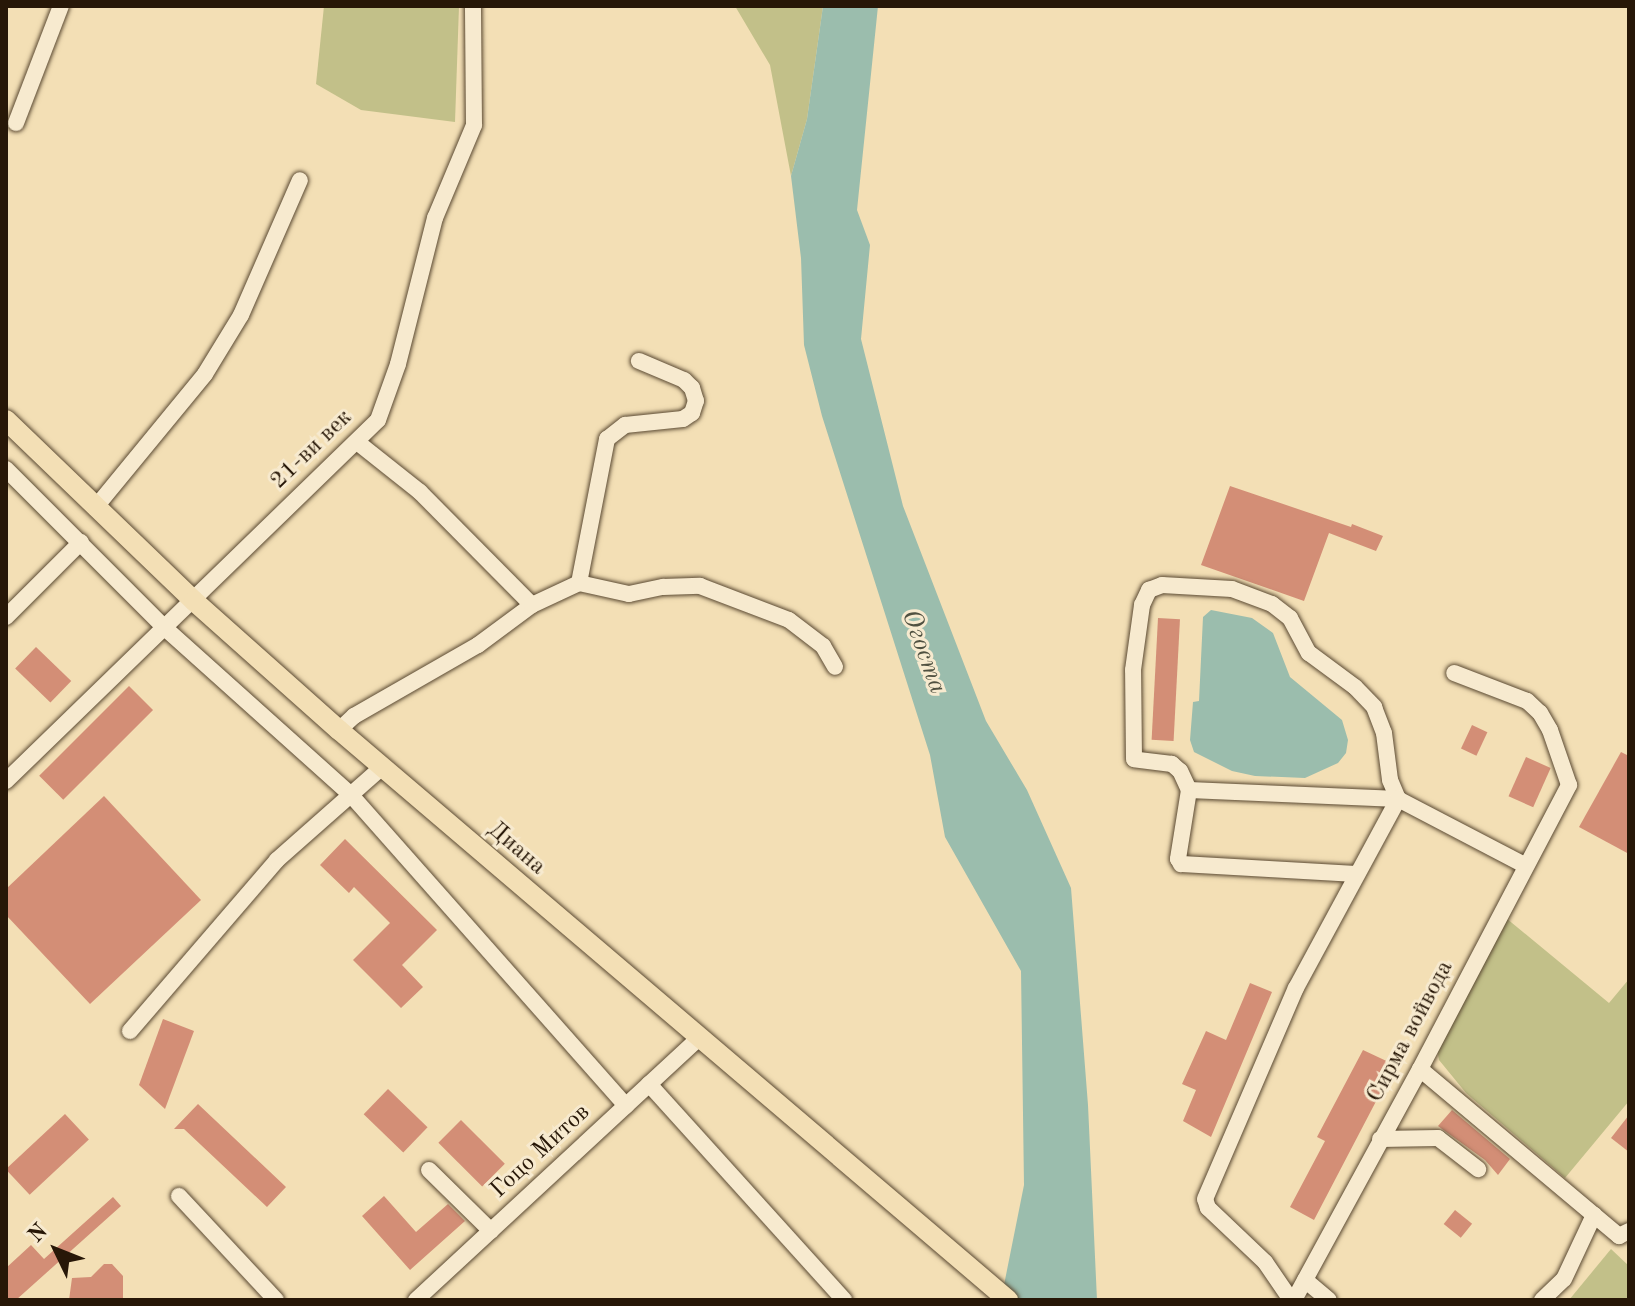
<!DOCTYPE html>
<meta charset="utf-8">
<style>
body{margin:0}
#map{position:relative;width:1635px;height:1306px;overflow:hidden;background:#f3dfb5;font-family:"Old Standard TT",serif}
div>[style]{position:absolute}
.green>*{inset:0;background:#c2c089}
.water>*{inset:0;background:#9bbdad}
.building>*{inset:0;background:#d38e76;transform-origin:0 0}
.roads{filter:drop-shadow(0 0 2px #5a4932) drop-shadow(0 0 2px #5a4932)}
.minor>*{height:16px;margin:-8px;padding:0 8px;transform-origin:8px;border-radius:8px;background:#f7eacf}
.major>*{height:20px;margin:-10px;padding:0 10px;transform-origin:10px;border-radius:10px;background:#f3dfb5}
span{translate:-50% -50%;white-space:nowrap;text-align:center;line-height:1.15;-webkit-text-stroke:6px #f7eacf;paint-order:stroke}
.street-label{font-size:24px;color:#271707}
.water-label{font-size:26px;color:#505141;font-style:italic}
.frame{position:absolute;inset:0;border:8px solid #271707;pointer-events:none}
.north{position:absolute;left:16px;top:1210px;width:80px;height:80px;-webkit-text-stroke:6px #f7eacf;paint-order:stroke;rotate:313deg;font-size:22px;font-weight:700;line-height:32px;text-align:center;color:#271707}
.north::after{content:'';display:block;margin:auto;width:28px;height:36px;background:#271707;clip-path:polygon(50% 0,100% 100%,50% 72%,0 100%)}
</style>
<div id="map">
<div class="green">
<i style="clip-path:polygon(324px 6px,459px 6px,455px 122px,361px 110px,316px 84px)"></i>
<i style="clip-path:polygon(735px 6px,823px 6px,807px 119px,791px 176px,770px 65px)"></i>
<i style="clip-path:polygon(1506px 918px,1609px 1003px,1629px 979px,1629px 1101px,1565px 1178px,1466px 1093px,1439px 1060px,1437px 1048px)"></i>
<i style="clip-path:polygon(1611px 1249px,1629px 1266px,1629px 1300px,1569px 1300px)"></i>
</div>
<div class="water">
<i style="clip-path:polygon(823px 6px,878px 6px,857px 210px,870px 245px,861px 339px,903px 506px,986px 721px,1027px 790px,1071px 888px,1088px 1105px,1097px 1300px,1001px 1300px,1024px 1185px,1021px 971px,945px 837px,930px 755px,822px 416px,804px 345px,801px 258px,791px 176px,807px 119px)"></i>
<i style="clip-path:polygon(1211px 610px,1252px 618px,1273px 633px,1290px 677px,1342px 720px,1348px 740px,1346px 753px,1338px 763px,1305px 778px,1255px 776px,1232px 771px,1194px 752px,1190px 740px,1193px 702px,1199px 701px,1203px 617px)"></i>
</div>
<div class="building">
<i style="clip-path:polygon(1230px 486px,1351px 527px,1352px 524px,1383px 536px,1376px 551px,1329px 533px,1304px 601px,1201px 565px)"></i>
<i style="left:1158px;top:618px;width:22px;height:122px;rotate:3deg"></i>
<i style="left:36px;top:647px;width:49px;height:30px;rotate:44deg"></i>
<i style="left:129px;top:686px;width:34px;height:127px;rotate:45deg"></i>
<i style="left:1472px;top:725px;width:17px;height:26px;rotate:25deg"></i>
<i style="clip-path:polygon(1621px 752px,1629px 756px,1629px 854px,1579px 827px)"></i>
<i style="left:1526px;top:757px;width:27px;height:43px;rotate:24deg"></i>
<i style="clip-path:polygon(104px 796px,201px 900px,90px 1004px,6px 915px,6px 889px)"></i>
<i style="clip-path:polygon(345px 839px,437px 930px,402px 965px,423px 987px,401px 1008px,353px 960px,390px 923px,354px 887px,349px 893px,320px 865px)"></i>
<i style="clip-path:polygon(1250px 983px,1272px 992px,1211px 1137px,1183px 1121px,1196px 1090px,1182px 1084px,1206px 1031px,1226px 1040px)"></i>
<i style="clip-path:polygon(163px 1019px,194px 1031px,165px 1109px,139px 1085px)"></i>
<i style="clip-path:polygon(1363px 1050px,1395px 1065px,1314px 1220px,1290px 1207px,1325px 1141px,1317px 1137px)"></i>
<i style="left:388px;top:1089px;width:55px;height:35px;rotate:44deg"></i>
<i style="clip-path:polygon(198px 1104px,286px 1187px,267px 1207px,184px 1129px,174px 1129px)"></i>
<i style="clip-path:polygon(1452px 1110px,1510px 1159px,1498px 1175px,1485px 1160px,1438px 1126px)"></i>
<i style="left:65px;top:1114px;width:35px;height:81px;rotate:47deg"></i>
<i style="clip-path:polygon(1629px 1115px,1629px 1152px,1611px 1138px)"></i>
<i style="left:461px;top:1120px;width:62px;height:32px;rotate:45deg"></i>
<i style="clip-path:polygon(384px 1196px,416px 1232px,448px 1204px,465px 1221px,410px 1270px,362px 1216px)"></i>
<i style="clip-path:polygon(113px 1197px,121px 1206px,16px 1300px,6px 1300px,6px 1268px,31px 1245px,44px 1259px)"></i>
<i style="left:1455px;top:1210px;width:22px;height:18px;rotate:39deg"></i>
<i style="clip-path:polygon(104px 1264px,112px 1264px,123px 1276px,123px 1300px,69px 1300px,72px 1278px,91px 1277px)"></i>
</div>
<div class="roads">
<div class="minor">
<i style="left:16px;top:123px;width:125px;rotate:-69deg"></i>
<i style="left:357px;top:442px;width:80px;rotate:38.4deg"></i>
<i style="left:420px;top:492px;width:159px;rotate:45.3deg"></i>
<i style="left:6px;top:469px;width:226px;rotate:45deg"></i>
<i style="left:166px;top:629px;width:249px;rotate:41.9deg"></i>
<i style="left:351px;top:795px;width:415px;rotate:48.5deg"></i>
<i style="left:95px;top:508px;width:173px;rotate:-50.6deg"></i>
<i style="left:205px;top:374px;width:69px;rotate:-58.6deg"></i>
<i style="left:241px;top:315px;width:147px;rotate:-66.4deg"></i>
<i style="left:579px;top:583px;width:147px;rotate:-79deg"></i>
<i style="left:607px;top:439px;width:23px;rotate:-38deg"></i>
<i style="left:625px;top:425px;width:58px;rotate:-5.9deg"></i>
<i style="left:683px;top:419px;width:11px;rotate:-34deg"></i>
<i style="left:692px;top:413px;width:13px;rotate:-72deg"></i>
<i style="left:696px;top:401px;width:14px;rotate:-107deg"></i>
<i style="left:692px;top:388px;width:11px;rotate:-135deg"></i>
<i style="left:684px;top:380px;width:49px;rotate:-157.1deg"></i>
<i style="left:1162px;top:585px;width:70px;rotate:3.3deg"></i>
<i style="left:1232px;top:589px;width:43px;rotate:20.6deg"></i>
<i style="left:1272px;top:604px;width:23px;rotate:38deg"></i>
<i style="left:1290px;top:618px;width:40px;rotate:62deg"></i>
<i style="left:1309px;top:653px;width:57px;rotate:36.5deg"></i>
<i style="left:1355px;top:687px;width:28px;rotate:46deg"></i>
<i style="left:1374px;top:707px;width:28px;rotate:69deg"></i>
<i style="left:1384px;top:733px;width:47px;rotate:82.7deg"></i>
<i style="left:1390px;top:780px;width:21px;rotate:67deg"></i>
<i style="left:1398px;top:799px;width:209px;rotate:-177.5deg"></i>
<i style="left:1189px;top:790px;width:21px;rotate:-115deg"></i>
<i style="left:1180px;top:771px;width:11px;rotate:-139deg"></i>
<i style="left:1172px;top:764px;width:38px;rotate:-173deg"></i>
<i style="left:1134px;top:759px;width:89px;rotate:-90.6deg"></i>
<i style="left:1133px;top:670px;width:66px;rotate:-82.1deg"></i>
<i style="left:1142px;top:605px;width:17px;rotate:-65deg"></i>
<i style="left:1149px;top:590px;width:14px;rotate:-21deg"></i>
<i style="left:6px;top:617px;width:106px;rotate:-45deg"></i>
<i style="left:339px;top:730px;width:21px;rotate:-43deg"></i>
<i style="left:354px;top:716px;width:143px;rotate:-29.8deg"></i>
<i style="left:478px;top:645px;width:67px;rotate:-36.5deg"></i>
<i style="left:532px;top:605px;width:52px;rotate:-25.1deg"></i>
<i style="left:579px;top:583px;width:51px;rotate:12.4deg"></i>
<i style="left:629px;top:594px;width:35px;rotate:-12deg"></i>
<i style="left:663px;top:587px;width:37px;rotate:-2deg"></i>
<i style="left:700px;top:586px;width:95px;rotate:20.9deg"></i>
<i style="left:789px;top:620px;width:43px;rotate:37.4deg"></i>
<i style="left:823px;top:646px;width:24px;rotate:60deg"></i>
<i style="left:6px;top:781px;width:518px;rotate:-44.14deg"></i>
<i style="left:378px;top:420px;width:59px;rotate:-70.3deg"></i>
<i style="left:398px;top:364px;width:151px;rotate:-75.8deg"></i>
<i style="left:435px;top:218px;width:101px;rotate:-67.2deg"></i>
<i style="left:474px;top:125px;width:119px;rotate:-90.5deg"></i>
<i style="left:1189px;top:790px;width:70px;rotate:99.1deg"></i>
<i style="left:1178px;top:859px;width:6px;rotate:59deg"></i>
<i style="left:1181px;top:864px;width:176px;rotate:3.3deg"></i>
<i style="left:130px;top:1031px;width:225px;rotate:-49.3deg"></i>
<i style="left:277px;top:860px;width:140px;rotate:-41.5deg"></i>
<i style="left:1420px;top:1069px;width:260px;rotate:40deg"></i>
<i style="left:1619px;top:1236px;width:11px;rotate:-27deg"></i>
<i style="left:649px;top:1084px;width:291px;rotate:47.9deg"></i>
<i style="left:1380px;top:1139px;width:58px;rotate:-1deg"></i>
<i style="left:1438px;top:1138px;width:51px;rotate:37.8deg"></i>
<i style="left:429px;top:1170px;width:87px;rotate:44.5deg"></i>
<i style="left:179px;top:1196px;width:142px;rotate:47deg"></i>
<i style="left:1305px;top:1280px;width:31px;rotate:40deg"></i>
<i style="left:416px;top:1300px;width:384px;rotate:-42.8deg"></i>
<i style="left:1291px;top:1300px;width:46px;rotate:-124.4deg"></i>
<i style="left:1265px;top:1262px;width:79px;rotate:-136.5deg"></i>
<i style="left:1208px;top:1208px;width:9px;rotate:-108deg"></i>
<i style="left:1205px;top:1199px;width:230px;rotate:-66.7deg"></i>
<i style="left:1296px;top:988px;width:215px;rotate:-61.6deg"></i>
<i style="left:1398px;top:799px;width:144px;rotate:27.6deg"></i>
<i style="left:1294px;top:1300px;width:263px;rotate:-61.4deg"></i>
<i style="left:1420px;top:1069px;width:321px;rotate:-62.3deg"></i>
<i style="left:1569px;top:785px;width:58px;rotate:-109.1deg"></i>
<i style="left:1550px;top:730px;width:20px;rotate:-120deg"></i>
<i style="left:1540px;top:713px;width:18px;rotate:-137deg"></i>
<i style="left:1527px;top:701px;width:78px;rotate:-159deg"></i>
<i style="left:1542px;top:1300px;width:30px;rotate:-44deg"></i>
<i style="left:1564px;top:1279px;width:71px;rotate:-64.9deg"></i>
</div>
<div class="major">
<i style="left:6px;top:420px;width:261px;rotate:43.9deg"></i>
<i style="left:194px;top:601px;width:194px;rotate:41.7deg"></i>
<i style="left:339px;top:730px;width:879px;rotate:40.43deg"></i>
</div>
</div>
<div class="street-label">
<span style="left:312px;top:450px;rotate:-44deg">21-ви век</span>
<span style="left:516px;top:849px;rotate:41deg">Диана</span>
<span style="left:1411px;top:1032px;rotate:-62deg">Сирма войвода</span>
<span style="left:541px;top:1152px;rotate:-43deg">Гоцо Митов</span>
</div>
<div class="water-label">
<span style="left:923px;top:652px;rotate:70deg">Огоста</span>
</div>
<div class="frame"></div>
<div class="north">N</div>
</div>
